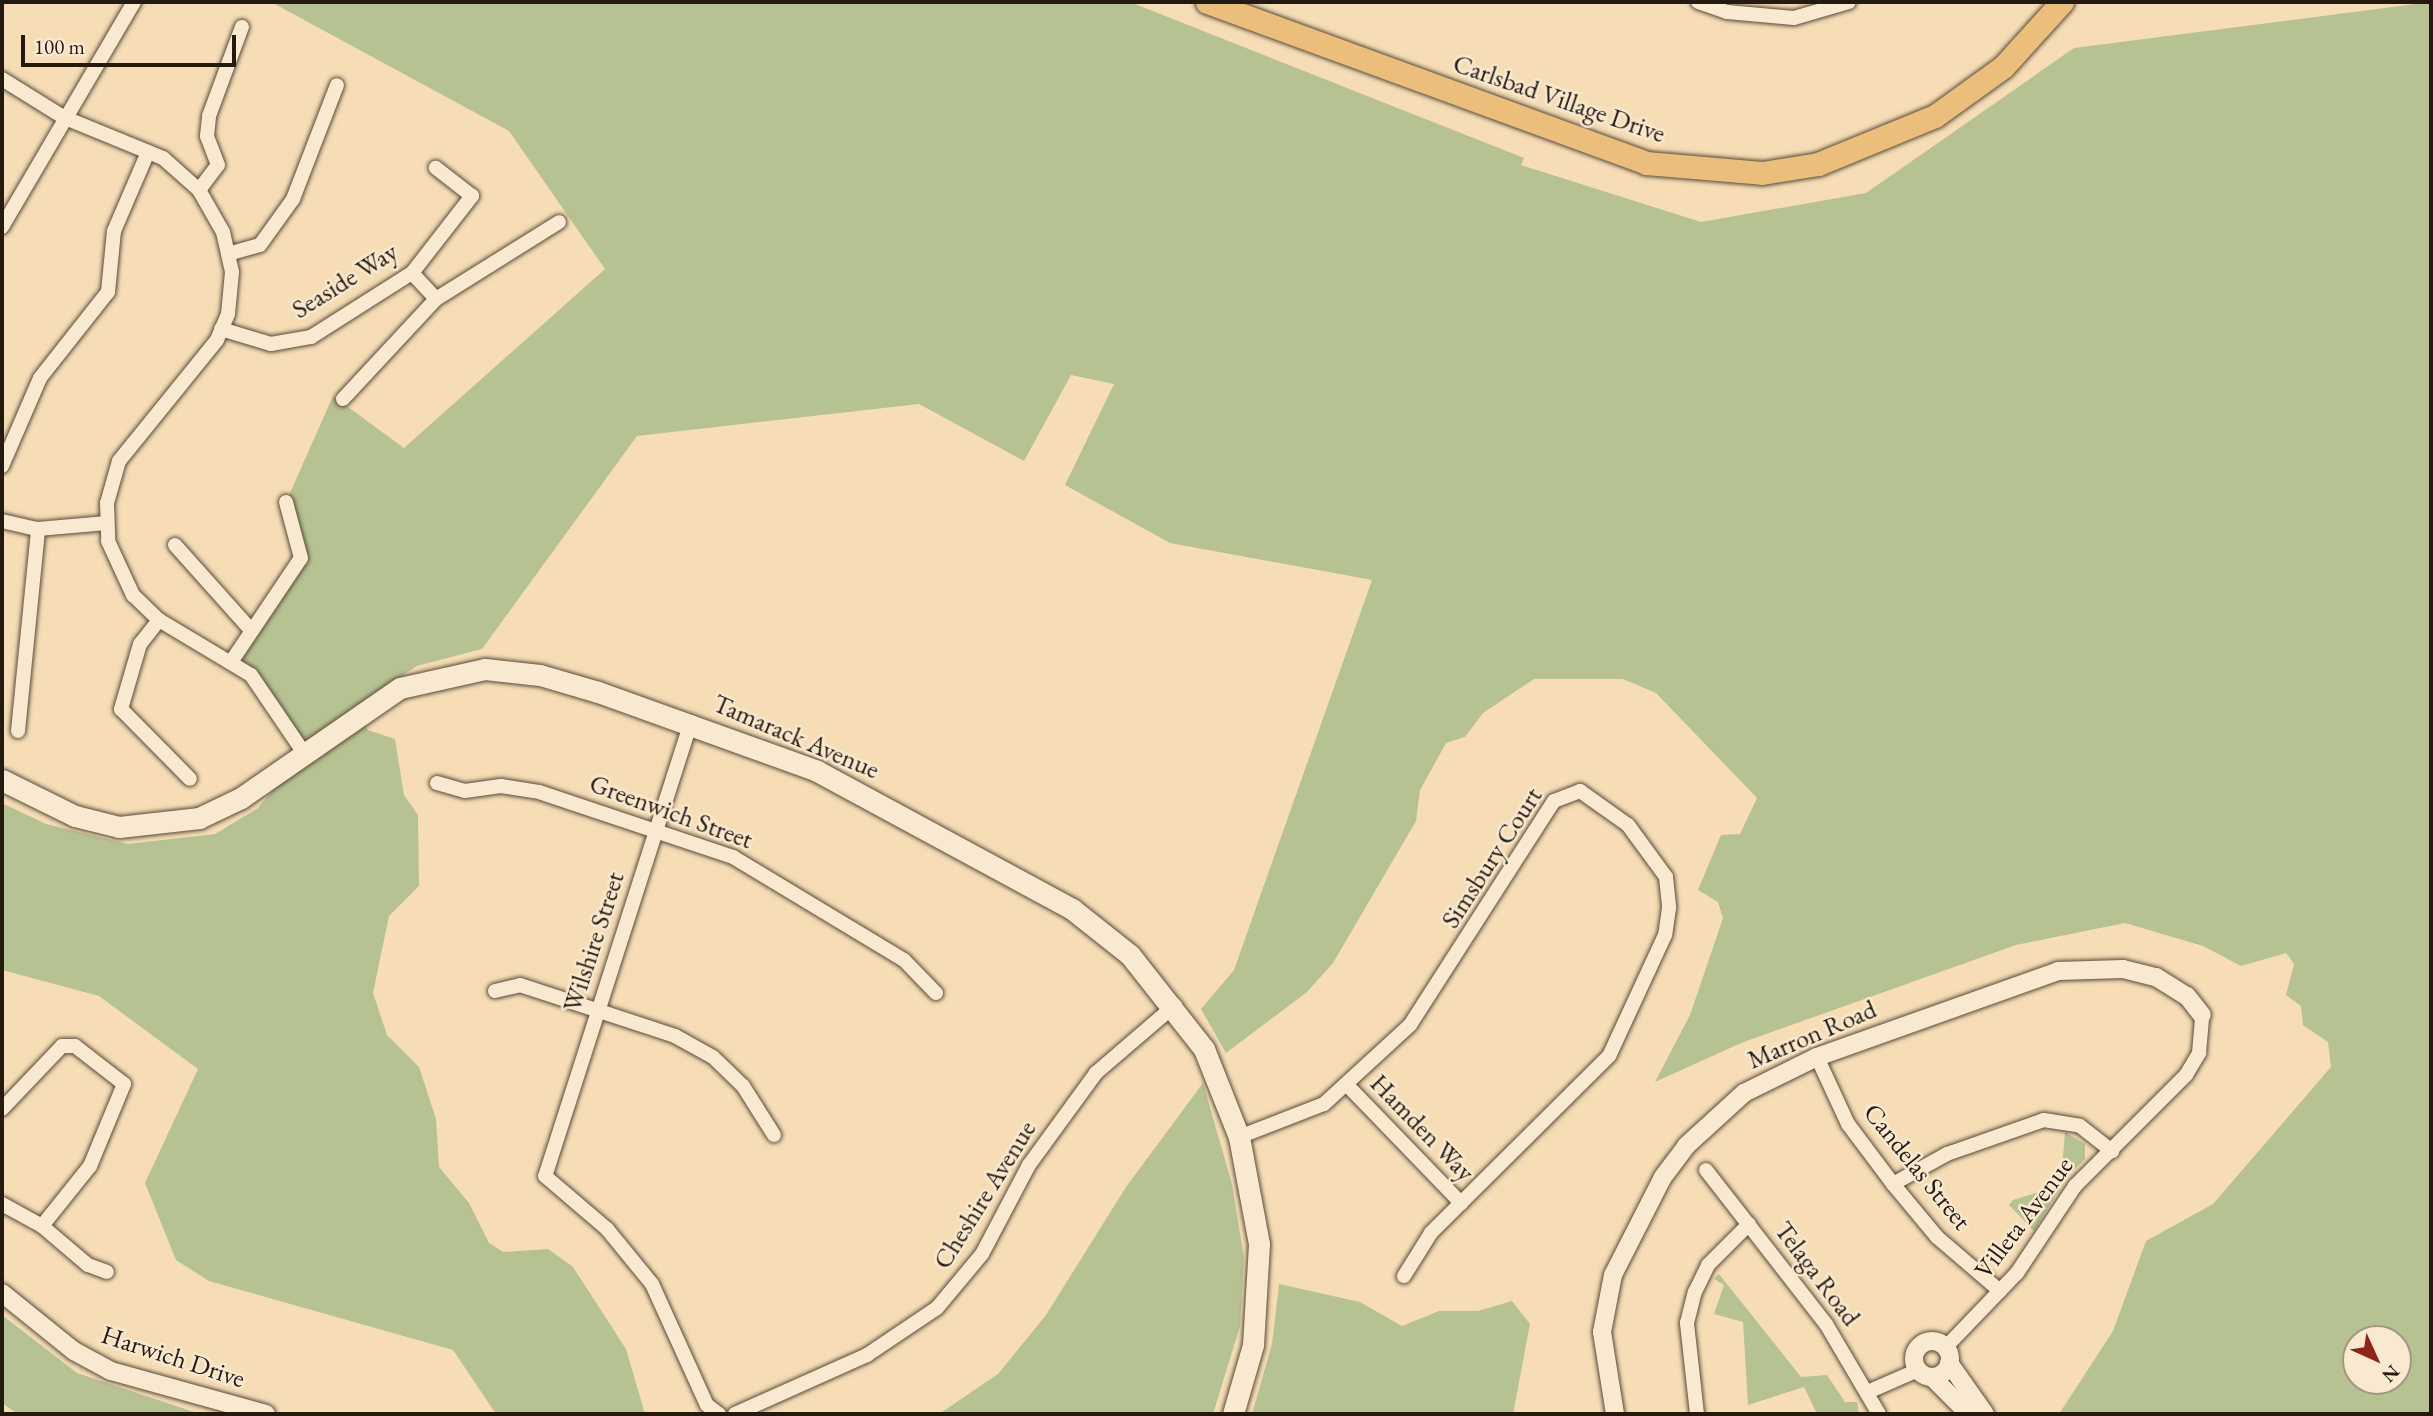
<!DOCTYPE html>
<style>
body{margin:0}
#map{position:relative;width:2433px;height:1416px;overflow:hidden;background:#f6ddb6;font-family:"EB Garamond",serif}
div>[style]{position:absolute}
.green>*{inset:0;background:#b7c292}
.roads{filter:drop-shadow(0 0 2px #584b3a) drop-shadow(0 0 2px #584b3a)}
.minor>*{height:14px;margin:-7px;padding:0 7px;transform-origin:7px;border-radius:7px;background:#f9e9d0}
.tertiary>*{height:18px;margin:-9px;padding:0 9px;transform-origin:9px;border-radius:9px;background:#f9e9d0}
.tertiary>.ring{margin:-9px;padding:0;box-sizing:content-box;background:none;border:18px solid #f9e9d0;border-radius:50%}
.secondary>*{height:21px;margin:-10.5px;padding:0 10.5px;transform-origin:10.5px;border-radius:10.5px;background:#f9e9d0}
.primary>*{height:23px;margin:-11.5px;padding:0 11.5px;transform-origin:11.5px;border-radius:11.5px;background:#ebbe7b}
span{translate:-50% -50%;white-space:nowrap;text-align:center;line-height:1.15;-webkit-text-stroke:5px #f9e9d0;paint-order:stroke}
.street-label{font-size:26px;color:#241a10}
.frame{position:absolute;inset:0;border:4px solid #241a10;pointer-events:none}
.north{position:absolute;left:2342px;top:1325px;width:70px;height:70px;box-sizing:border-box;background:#f9e9d0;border:2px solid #a49683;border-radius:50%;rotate:135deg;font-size:19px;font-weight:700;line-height:28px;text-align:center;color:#241a10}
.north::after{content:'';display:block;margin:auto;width:24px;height:32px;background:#8f2418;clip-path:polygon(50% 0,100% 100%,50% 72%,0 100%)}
.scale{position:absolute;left:21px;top:35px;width:215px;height:32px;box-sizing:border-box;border:4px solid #241a10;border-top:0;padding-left:9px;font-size:21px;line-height:24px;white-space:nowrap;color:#241a10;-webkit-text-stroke:5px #f9e9d0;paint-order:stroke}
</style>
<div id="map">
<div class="green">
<i style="clip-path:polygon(evenodd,271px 2px,1130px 2px,1524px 158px,1521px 165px,1701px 222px,1866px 193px,2074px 48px,2431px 2px,2431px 1414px,2059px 1414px,2113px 1331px,2146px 1241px,2213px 1204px,2331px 1067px,2328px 1042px,2303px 1025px,2301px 1006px,2286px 995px,2294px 964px,2286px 953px,2241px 966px,2203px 946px,2125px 923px,2016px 945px,1741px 1043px,1655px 1082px,1690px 1015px,1723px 918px,1718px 902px,1698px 890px,1721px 835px,1740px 834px,1757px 798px,1656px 693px,1623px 679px,1534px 679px,1483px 713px,1465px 737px,1446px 743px,1420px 790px,1416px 821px,1333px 963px,1307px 992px,1226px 1053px,1201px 1009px,1234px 970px,1372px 580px,1170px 543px,1065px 485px,1114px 384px,1071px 375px,1024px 461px,919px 404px,637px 436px,482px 649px,417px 666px,356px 706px,368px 730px,395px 739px,404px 795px,418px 815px,419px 886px,389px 916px,373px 993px,387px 1035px,419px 1067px,436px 1119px,439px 1167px,469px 1203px,489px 1243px,503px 1252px,548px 1249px,573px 1267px,626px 1349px,645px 1414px,496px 1414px,453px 1350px,209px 1281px,176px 1260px,145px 1183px,198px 1069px,99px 996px,2px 970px,2px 803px,46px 824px,128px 844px,215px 834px,258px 808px,304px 753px,251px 675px,231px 662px,300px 558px,286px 502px,333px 396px,404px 448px,605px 269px,509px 131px,271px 2px,2356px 1339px,2398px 1339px,2398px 1381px,2356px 1381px,2356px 1339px)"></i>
<i style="clip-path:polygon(1203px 1083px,1232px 1184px,1244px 1258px,1240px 1326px,1213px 1414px,939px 1414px,998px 1374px,1046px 1315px,1126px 1187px)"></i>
<i style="clip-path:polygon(2065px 1132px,2085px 1144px,2085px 1159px,2072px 1172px,2063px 1157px)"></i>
<i style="clip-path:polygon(2062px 1185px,2034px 1231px,2009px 1205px,2013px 1200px)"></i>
<i style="clip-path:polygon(1719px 1274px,1801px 1377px,1827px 1375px,1845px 1402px,1857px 1402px,1859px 1414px,1817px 1414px,1804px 1387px,1748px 1405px,1743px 1322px,1714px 1314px,1724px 1285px,1714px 1279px)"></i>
<i style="clip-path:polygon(1279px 1284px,1360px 1302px,1402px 1326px,1439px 1311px,1478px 1311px,1512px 1301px,1530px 1324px,1513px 1414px,1252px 1414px,1272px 1344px)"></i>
<i style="clip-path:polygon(2px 1315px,77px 1373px,200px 1414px,18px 1414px,2px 1403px)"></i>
</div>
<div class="roads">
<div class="minor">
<i style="left:1698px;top:2px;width:31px;rotate:19deg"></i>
<i style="left:1727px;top:12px;width:67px;rotate:5.1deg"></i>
<i style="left:1794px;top:18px;width:57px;rotate:-16.2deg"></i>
<i style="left:2px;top:79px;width:72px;rotate:31.9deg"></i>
<i style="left:63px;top:117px;width:108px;rotate:22.3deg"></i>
<i style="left:163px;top:158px;width:48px;rotate:41.6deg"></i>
<i style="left:199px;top:190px;width:48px;rotate:60.3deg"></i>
<i style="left:223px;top:232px;width:41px;rotate:77.3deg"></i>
<i style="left:232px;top:272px;width:42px;rotate:95.4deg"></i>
<i style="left:228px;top:314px;width:28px;rotate:113deg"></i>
<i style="left:217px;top:340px;width:156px;rotate:129deg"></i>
<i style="left:119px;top:461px;width:44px;rotate:105.9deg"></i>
<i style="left:107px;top:503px;width:38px;rotate:88deg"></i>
<i style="left:108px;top:541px;width:60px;rotate:65.2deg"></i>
<i style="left:133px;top:595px;width:36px;rotate:44deg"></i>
<i style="left:159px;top:620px;width:107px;rotate:30.9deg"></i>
<i style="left:251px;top:675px;width:94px;rotate:55.8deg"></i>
<i style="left:199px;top:190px;width:31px;rotate:-53deg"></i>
<i style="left:218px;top:165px;width:31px;rotate:-111deg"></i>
<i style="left:207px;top:136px;width:20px;rotate:-84deg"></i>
<i style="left:209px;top:116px;width:95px;rotate:-69.7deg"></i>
<i style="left:2px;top:227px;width:261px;rotate:-59.6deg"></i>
<i style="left:228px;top:254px;width:33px;rotate:-16deg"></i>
<i style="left:260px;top:245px;width:57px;rotate:-54.3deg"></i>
<i style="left:293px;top:199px;width:122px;rotate:-68.9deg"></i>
<i style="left:412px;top:273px;width:35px;rotate:47deg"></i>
<i style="left:221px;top:329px;width:52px;rotate:16.7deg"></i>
<i style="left:271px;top:344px;width:41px;rotate:-9.9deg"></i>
<i style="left:311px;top:337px;width:120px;rotate:-32.4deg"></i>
<i style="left:412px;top:273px;width:98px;rotate:-52.1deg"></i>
<i style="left:472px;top:196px;width:46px;rotate:-142.1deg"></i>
<i style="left:343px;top:399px;width:137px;rotate:-47.1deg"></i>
<i style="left:436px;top:299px;width:145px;rotate:-32deg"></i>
<i style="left:2px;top:466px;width:96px;rotate:-66.6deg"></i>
<i style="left:40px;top:378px;width:110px;rotate:-51.7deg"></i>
<i style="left:108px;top:292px;width:61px;rotate:-84.4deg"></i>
<i style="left:114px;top:231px;width:86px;rotate:-66.7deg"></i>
<i style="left:2px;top:521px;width:37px;rotate:13deg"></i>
<i style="left:38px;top:529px;width:69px;rotate:-5deg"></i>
<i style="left:175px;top:545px;width:115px;rotate:48.2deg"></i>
<i style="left:159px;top:620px;width:31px;rotate:128deg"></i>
<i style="left:140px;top:644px;width:68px;rotate:106.3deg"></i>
<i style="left:121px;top:709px;width:98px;rotate:45.4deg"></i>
<i style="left:231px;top:662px;width:125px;rotate:-56.1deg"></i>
<i style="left:301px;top:558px;width:58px;rotate:-105deg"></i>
<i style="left:691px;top:722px;width:477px;rotate:107.8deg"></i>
<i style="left:545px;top:1176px;width:82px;rotate:40.5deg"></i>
<i style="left:607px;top:1229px;width:71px;rotate:50.7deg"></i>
<i style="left:652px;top:1284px;width:133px;rotate:65.6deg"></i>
<i style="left:707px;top:1405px;width:15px;rotate:37deg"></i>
<i style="left:18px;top:731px;width:203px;rotate:-84.3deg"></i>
<i style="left:437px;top:783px;width:29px;rotate:16deg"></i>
<i style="left:465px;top:791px;width:36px;rotate:-8deg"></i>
<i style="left:501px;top:786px;width:38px;rotate:9deg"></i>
<i style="left:539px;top:792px;width:205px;rotate:18.5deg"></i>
<i style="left:733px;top:857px;width:200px;rotate:31.1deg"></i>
<i style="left:904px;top:960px;width:46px;rotate:45.9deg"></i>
<i style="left:495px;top:991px;width:26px;rotate:-13deg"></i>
<i style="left:520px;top:985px;width:163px;rotate:18.2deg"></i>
<i style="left:675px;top:1036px;width:43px;rotate:28.9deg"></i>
<i style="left:713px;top:1057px;width:42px;rotate:44deg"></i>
<i style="left:743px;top:1086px;width:58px;rotate:57.7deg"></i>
<i style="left:1817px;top:1057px;width:74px;rotate:65.2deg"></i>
<i style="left:1848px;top:1124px;width:75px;rotate:53.1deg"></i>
<i style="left:1893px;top:1184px;width:69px;rotate:50.3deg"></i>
<i style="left:1937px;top:1237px;width:83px;rotate:40.6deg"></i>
<i style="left:1348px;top:1086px;width:163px;rotate:46deg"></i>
<i style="left:2px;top:1109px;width:87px;rotate:-46.4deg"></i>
<i style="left:62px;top:1046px;width:13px"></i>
<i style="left:75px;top:1046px;width:62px;rotate:37.8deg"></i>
<i style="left:124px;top:1084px;width:89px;rotate:112.5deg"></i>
<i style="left:90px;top:1166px;width:77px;rotate:128.7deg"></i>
<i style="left:1239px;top:1137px;width:91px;rotate:-21.2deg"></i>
<i style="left:1324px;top:1104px;width:117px;rotate:-42.6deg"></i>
<i style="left:1410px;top:1025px;width:266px;rotate:-57.3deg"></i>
<i style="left:1554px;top:801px;width:28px;rotate:-21deg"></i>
<i style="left:1580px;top:791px;width:59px;rotate:35.3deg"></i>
<i style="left:1628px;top:825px;width:64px;rotate:53.8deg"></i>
<i style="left:1666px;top:877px;width:31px;rotate:84deg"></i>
<i style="left:1669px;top:908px;width:27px;rotate:98deg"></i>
<i style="left:1665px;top:935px;width:133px;rotate:114.8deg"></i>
<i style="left:1609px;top:1056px;width:251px;rotate:135.2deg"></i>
<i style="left:1431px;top:1233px;width:51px;rotate:122.1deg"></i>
<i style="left:1706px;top:1170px;width:195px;rotate:52.1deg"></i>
<i style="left:1826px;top:1324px;width:104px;rotate:59.5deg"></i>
<i style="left:1893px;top:1184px;width:62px;rotate:-29.1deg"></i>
<i style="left:1947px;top:1154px;width:103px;rotate:-19.3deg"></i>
<i style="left:2044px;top:1120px;width:36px;rotate:9deg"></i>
<i style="left:2080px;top:1126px;width:41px;rotate:38deg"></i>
<i style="left:2px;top:1204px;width:46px;rotate:28.8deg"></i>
<i style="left:42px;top:1226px;width:60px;rotate:40.3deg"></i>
<i style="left:88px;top:1265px;width:20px;rotate:20deg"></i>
<i style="left:1945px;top:1348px;width:104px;rotate:-46.2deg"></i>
<i style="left:2017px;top:1273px;width:105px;rotate:-56.3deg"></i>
<i style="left:2075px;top:1186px;width:157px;rotate:-45deg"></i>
<i style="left:2186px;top:1075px;width:26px;rotate:-59deg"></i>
<i style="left:2199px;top:1053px;width:38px;rotate:-85deg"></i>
<i style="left:1870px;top:1391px;width:52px;rotate:-23.6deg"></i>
<i style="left:735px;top:1414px;width:145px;rotate:-24.1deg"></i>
<i style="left:867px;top:1355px;width:84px;rotate:-33.9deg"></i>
<i style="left:937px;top:1308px;width:70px;rotate:-50.2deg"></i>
<i style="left:982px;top:1254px;width:101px;rotate:-62.2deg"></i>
<i style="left:1029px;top:1165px;width:114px;rotate:-53.9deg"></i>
<i style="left:1096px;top:1073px;width:104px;rotate:-40.7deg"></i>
<i style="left:1697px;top:1414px;width:92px;rotate:-96.3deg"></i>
<i style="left:1687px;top:1323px;width:32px;rotate:-76deg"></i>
<i style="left:1695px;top:1292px;width:30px;rotate:-64deg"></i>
<i style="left:1708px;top:1265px;width:58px;rotate:-45deg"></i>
</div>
<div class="tertiary">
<i style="left:2px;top:1293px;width:92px;rotate:38.9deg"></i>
<i style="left:74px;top:1351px;width:42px;rotate:28.4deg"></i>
<i style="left:111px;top:1371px;width:161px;rotate:15.5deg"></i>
<i class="ring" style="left:1914px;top:1341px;width:18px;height:18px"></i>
<i style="left:1949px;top:1363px;width:62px;rotate:54.8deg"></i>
<i style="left:1932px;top:1377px;width:52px;rotate:45deg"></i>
<i style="left:1615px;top:1414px;width:83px;rotate:-99deg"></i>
<i style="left:1602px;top:1332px;width:58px;rotate:-79.1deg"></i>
<i style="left:1613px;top:1275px;width:110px;rotate:-63deg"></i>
<i style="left:1663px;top:1177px;width:39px;rotate:-53deg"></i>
<i style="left:1686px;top:1146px;width:79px;rotate:-42.4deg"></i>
<i style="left:1744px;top:1093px;width:81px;rotate:-26.3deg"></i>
<i style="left:1817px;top:1057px;width:256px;rotate:-19.6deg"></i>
<i style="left:2058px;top:971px;width:65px;rotate:-1.8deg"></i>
<i style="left:2123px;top:969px;width:34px;rotate:14deg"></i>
<i style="left:2156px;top:977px;width:36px;rotate:32deg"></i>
<i style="left:2187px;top:996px;width:24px;rotate:52deg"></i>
</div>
<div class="secondary">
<i style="left:2px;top:780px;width:81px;rotate:26.3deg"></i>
<i style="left:75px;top:816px;width:45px;rotate:14deg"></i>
<i style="left:119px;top:827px;width:81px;rotate:-6.4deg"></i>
<i style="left:199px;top:818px;width:47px;rotate:-25.5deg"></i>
<i style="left:241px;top:798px;width:193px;rotate:-34.7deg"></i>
<i style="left:400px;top:688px;width:87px;rotate:-12.6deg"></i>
<i style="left:485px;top:669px;width:55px;rotate:6.2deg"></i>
<i style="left:540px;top:675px;width:60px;rotate:16.3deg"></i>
<i style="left:598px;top:692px;width:233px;rotate:19.8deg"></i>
<i style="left:817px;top:771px;width:290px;rotate:28.4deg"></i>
<i style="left:1072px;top:909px;width:74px;rotate:38.4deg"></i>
<i style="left:1130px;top:955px;width:120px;rotate:51.8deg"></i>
<i style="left:1204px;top:1049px;width:95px;rotate:68.3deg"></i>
<i style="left:1239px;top:1137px;width:109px;rotate:79.4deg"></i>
<i style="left:1259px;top:1244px;width:101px;rotate:93.4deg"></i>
<i style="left:1253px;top:1345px;width:72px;rotate:106.2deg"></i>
</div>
<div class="primary">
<i style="left:1207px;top:2px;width:468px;rotate:20.1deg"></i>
<i style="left:1646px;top:163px;width:116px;rotate:4.9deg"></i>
<i style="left:1762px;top:173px;width:57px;rotate:-9.1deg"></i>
<i style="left:1818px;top:164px;width:126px;rotate:-22.3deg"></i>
<i style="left:1935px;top:116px;width:84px;rotate:-35.8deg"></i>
<i style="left:2003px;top:67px;width:88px;rotate:-47.8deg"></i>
</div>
</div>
<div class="street-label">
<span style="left:1559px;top:99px;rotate:19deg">Carlsbad Village Drive</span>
<span style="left:345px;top:281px;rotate:-32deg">Seaside Way</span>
<span style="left:796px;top:737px;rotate:23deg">Tamarack Avenue</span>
<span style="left:671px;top:812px;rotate:20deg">Greenwich Street</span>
<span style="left:1492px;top:858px;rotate:-57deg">Simsbury Court</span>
<span style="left:594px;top:942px;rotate:-72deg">Wilshire Street</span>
<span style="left:1812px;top:1035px;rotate:-23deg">Marron Road</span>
<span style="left:1422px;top:1128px;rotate:46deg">Hamden Way</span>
<span style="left:1917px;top:1167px;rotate:51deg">Candelas Street</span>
<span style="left:985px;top:1195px;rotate:-58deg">Cheshire Avenue</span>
<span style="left:2024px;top:1218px;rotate:-53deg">Villeta Avenue</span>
<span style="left:1817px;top:1274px;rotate:53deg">Telaga Road</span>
<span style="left:173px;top:1357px;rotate:18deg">Harwich Drive</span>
</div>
<div class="frame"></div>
<div class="north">N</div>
<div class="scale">100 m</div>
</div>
